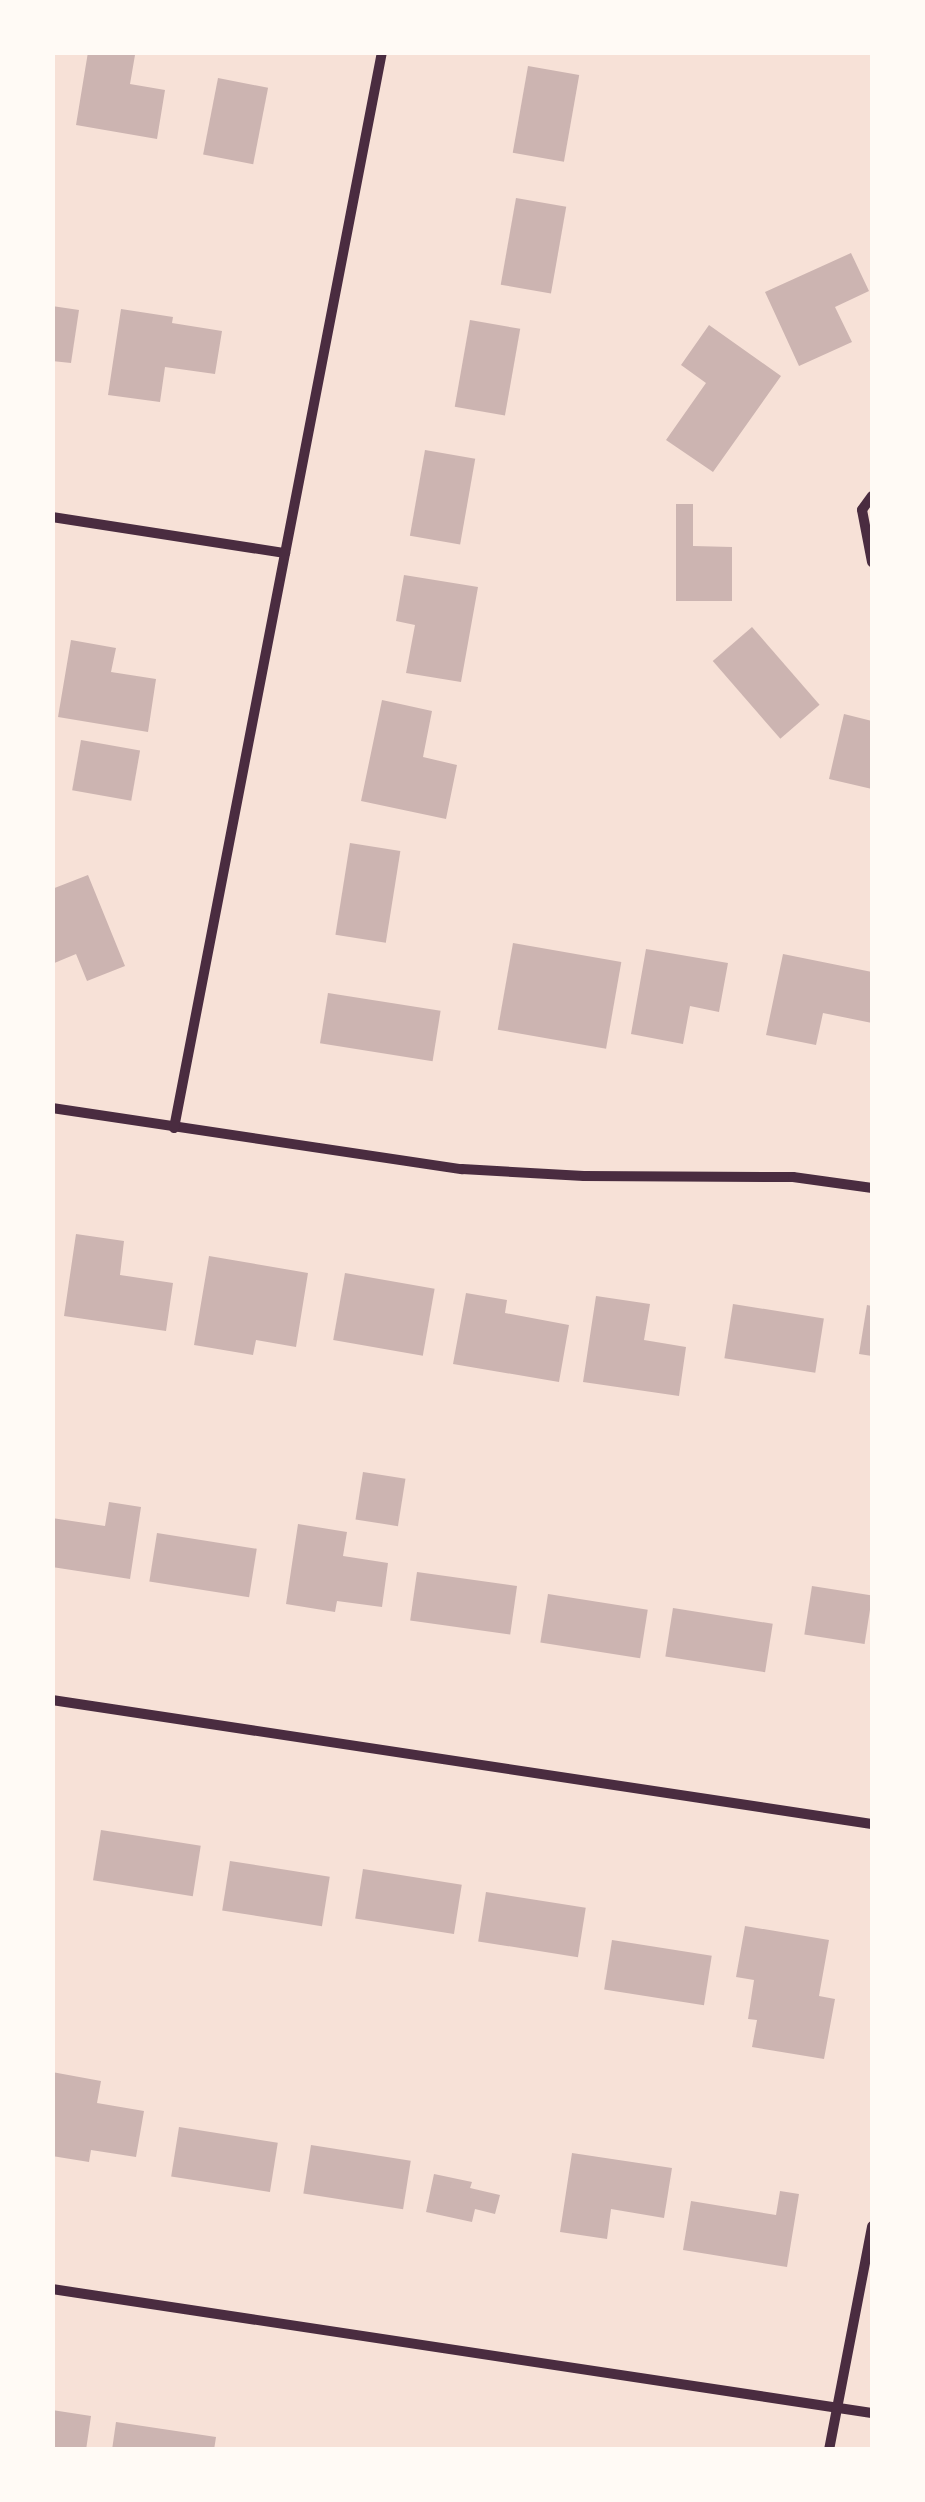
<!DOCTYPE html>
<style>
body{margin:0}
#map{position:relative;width:925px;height:2502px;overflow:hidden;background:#f7e1d7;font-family:"Exo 2",sans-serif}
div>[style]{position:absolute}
.building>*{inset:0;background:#ccb4b1;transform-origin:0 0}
.minor>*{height:10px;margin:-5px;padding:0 5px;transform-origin:5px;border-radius:5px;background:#4a2c40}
span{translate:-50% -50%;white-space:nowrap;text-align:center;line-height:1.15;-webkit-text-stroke:9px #fffaf5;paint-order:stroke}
.frame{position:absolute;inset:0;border:55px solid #fffaf5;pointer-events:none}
</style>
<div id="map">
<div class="building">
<i style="clip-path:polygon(88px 52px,135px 55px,130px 84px,165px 90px,157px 139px,76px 125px)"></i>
<i style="left:528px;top:66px;width:52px;height:88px;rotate:10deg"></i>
<i style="left:218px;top:78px;width:51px;height:78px;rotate:11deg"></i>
<i style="left:516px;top:198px;width:51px;height:88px;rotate:10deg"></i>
<i style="clip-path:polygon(851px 253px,869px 291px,835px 307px,852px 342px,799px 366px,765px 292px)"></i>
<i style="clip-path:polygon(52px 306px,79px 310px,71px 363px,52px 361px)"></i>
<i style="clip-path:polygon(121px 309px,173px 317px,172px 323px,222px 331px,215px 374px,165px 367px,160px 402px,108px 395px)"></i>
<i style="left:470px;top:320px;width:51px;height:88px;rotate:10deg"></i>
<i style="clip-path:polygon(709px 325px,781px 376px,713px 472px,666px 440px,706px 383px,681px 365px)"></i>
<i style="left:425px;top:450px;width:51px;height:87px;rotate:10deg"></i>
<i style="clip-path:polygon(676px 504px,693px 504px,693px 546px,732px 547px,732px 601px,676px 601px)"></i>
<i style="clip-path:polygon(404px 575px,478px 587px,461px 682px,406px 673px,415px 625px,396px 621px)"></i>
<i style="left:752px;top:627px;width:103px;height:52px;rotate:49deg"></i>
<i style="clip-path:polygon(71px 640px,116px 648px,111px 672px,156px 679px,148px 732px,58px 717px)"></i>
<i style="clip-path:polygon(382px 700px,432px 711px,423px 757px,457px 765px,446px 819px,361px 801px)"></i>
<i style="clip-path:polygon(844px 714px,872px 721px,872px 789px,829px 779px)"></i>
<i style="left:81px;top:740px;width:60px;height:51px;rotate:10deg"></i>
<i style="left:350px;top:843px;width:51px;height:93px;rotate:9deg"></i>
<i style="clip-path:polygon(88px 875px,125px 966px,87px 981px,76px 954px,52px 964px,52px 889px)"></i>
<i style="left:513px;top:943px;width:110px;height:88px;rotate:10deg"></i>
<i style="clip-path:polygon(646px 949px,728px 963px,719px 1012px,690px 1006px,683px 1044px,631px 1034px)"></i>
<i style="clip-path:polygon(783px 954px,872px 972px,872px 1023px,823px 1013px,816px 1045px,766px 1035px)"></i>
<i style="left:328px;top:993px;width:114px;height:51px;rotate:9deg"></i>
<i style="clip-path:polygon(76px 1234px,124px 1241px,120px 1275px,173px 1283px,166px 1331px,64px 1316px)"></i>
<i style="clip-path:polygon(209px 1256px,308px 1273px,296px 1347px,256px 1340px,253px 1355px,194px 1345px)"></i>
<i style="left:345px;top:1273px;width:91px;height:68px;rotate:10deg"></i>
<i style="clip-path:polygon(466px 1293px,507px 1300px,505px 1313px,569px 1325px,559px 1382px,453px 1364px)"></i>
<i style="clip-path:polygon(596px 1296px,650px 1304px,644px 1340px,686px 1347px,679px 1396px,583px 1382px)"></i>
<i style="left:733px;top:1304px;width:92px;height:55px;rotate:9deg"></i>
<i style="clip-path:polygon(867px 1305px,872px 1306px,872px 1356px,859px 1354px)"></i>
<i style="left:363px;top:1472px;width:43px;height:48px;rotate:9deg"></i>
<i style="clip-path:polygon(109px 1502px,141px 1507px,130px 1579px,52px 1567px,52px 1518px,105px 1526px)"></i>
<i style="clip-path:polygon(298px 1524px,347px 1532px,343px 1556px,388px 1563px,382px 1607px,337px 1601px,335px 1612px,286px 1604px)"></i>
<i style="left:157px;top:1533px;width:101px;height:49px;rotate:9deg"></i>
<i style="left:417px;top:1572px;width:101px;height:49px;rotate:8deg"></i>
<i style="left:812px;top:1586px;width:61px;height:49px;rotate:9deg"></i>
<i style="left:548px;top:1594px;width:101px;height:49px;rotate:9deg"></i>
<i style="left:673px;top:1608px;width:101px;height:49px;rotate:9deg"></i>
<i style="left:101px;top:1830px;width:101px;height:51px;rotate:9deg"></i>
<i style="left:230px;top:1861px;width:101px;height:50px;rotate:9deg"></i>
<i style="left:363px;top:1869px;width:100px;height:50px;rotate:9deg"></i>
<i style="left:486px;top:1892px;width:101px;height:50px;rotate:9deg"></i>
<i style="clip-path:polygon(745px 1926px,829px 1940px,819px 1996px,835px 1999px,824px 2059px,752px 2047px,757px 2020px,748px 2019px,754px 1980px,736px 1977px)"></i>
<i style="left:612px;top:1940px;width:101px;height:50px;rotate:9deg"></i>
<i style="clip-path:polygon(52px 2072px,101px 2081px,97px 2103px,144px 2111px,136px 2157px,91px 2150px,89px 2162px,52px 2156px)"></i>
<i style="left:179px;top:2127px;width:100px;height:50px;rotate:9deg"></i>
<i style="left:311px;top:2145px;width:101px;height:49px;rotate:9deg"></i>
<i style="clip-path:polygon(572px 2153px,672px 2168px,664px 2218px,611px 2209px,607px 2239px,560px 2232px)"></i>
<i style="clip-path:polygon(434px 2174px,472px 2182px,470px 2188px,500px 2195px,495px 2214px,475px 2209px,472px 2222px,426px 2212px)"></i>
<i style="clip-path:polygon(780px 2191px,799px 2194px,787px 2267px,683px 2250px,691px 2201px,776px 2215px)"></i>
<i style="clip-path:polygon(52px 2410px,91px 2416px,86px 2450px,52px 2450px)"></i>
<i style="clip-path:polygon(116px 2422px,216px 2437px,214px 2450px,112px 2450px)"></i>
</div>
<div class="minor">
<i style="left:872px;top:496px;width:17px;rotate:126deg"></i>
<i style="left:862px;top:510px;width:53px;rotate:79.1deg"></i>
<i style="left:52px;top:517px;width:236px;rotate:8.8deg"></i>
<i style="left:52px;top:1108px;width:415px;rotate:8.5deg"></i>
<i style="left:462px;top:1169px;width:122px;rotate:3.3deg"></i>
<i style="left:584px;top:1176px;width:209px;rotate:0.3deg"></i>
<i style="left:793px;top:1177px;width:80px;rotate:7.9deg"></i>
<i style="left:174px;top:1128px;width:1096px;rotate:-79.06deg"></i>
<i style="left:52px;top:1700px;width:829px;rotate:8.6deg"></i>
<i style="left:52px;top:2289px;width:829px;rotate:8.6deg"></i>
<i style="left:829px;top:2450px;width:228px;rotate:-79.1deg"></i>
</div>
<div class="frame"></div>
</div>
